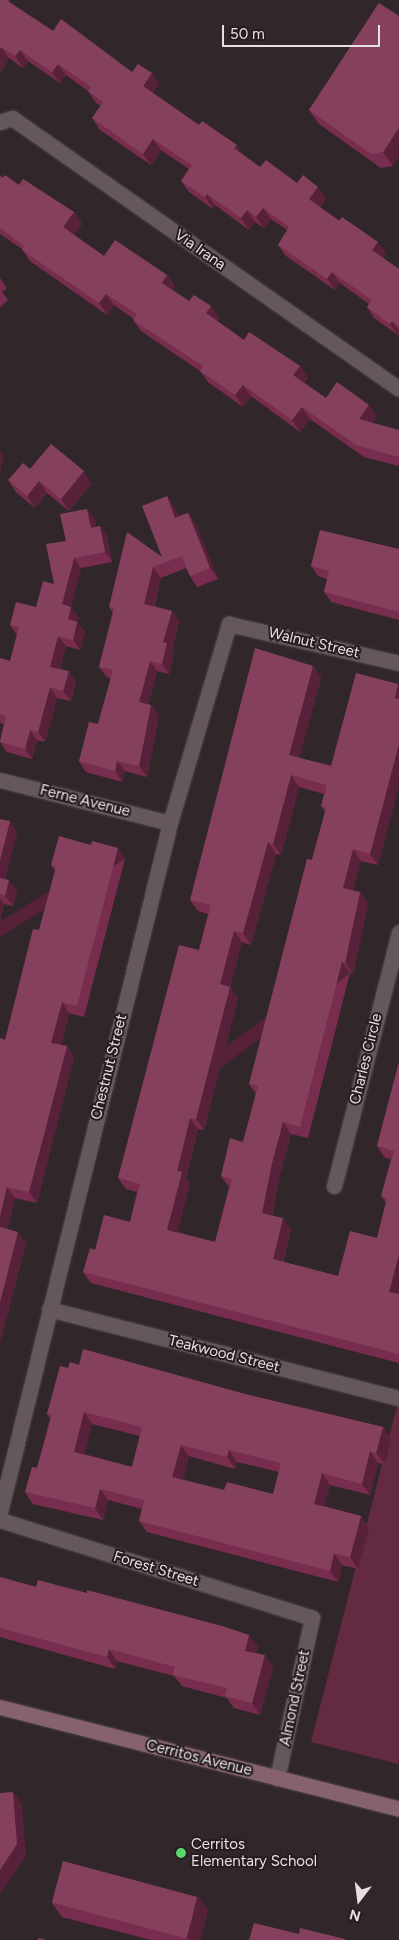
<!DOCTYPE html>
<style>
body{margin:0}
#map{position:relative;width:399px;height:1940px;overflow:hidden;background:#31272a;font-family:Figtree,sans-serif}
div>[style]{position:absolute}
.green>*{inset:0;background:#642a41}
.roads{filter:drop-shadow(0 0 1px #4f4549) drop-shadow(0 0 1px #4f4549)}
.street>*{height:15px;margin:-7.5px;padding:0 7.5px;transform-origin:7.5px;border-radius:7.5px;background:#64585b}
.secondary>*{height:15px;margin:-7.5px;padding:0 7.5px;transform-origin:7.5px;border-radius:7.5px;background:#86626e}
.wall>*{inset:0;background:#792d4e}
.shaded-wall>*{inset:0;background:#572239;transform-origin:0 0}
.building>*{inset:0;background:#85405e;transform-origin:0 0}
.dots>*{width:14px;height:14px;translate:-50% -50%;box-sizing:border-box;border:2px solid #271d20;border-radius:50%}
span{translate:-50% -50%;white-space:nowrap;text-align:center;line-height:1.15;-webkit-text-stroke:4px #271d20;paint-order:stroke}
.street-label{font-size:15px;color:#e7e0e2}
.poi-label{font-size:15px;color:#e7e0e2}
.left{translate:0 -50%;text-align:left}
.north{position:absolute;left:334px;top:1875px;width:50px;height:50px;-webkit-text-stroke:4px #271d20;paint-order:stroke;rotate:195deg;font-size:14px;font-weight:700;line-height:20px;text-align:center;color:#e7e0e2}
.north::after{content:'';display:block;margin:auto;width:18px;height:22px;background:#e7e0e2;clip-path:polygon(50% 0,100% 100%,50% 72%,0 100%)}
.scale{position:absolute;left:222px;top:25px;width:158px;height:22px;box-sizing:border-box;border:2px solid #e7e0e2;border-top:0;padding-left:6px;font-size:15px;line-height:18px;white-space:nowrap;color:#e7e0e2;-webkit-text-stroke:4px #271d20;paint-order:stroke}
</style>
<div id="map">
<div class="green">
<i style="clip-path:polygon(397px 1406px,399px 1406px,399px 1764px,311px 1742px)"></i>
</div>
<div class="roads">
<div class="street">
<i style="left:0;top:122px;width:13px;rotate:-18deg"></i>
<i style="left:12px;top:118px;width:472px;rotate:35deg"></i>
<i style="left:0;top:780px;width:175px;rotate:14.2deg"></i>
<i style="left:334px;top:1186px;width:262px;rotate:-75.6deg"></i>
<i style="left:49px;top:1309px;width:361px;rotate:14.3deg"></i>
<i style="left:0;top:1512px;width:710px;rotate:-76.14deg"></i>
<i style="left:170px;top:823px;width:208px;rotate:-73.5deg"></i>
<i style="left:229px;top:624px;width:174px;rotate:12.9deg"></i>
<i style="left:0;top:1520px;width:327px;rotate:17.4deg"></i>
<i style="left:312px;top:1618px;width:164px;rotate:102.3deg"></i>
</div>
<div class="secondary">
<i style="left:0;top:1707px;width:412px;rotate:14.3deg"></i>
</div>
</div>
<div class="wall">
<i style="clip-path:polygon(0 0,10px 0,9px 2px,53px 31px,132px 72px,159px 84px,153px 93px,199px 125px,260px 167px,297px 183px,326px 198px,320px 207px,386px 253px,383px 258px,399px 269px,399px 334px,398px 335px,374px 318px,367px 307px,369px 304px,340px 283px,335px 290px,286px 256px,278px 245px,287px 230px,271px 219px,264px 228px,255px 222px,249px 230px,215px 205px,213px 209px,189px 192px,181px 181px,189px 169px,161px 150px,151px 165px,100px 130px,92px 118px,101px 106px,96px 103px,88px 91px,66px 75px,60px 83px,28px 61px,23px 68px,9px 58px,0 73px)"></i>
<i style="clip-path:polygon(379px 3px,393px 166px,381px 168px,319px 124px,309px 110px)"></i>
<i style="clip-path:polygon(0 176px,74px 212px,82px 224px,74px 235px,104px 256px,167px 275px,175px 286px,172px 290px,189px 301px,211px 306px,219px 318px,217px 321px,244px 340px,300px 366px,308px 378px,304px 383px,326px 398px,377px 416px,372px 423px,399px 430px,399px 466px,364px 457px,310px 419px,300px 432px,251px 396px,243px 407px,208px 382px,200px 371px,141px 331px,133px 320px,134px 319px,114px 305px,107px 315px,30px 261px,22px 249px,0 234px)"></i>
<i style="clip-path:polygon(0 278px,7px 288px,2px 292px,8px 300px,0 307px)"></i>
<i style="clip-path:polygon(30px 469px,92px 483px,69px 511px,47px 493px,35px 508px,16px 492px,8px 480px)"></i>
<i style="clip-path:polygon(167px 496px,174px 507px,178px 516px,188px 513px,195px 523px,218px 579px,197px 587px,190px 576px,186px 568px,161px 578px,154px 606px,172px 611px,179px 621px,172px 650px,174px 654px,169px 674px,157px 671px,148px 705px,151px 705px,159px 716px,147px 777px,125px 771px,122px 782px,86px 772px,79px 761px,98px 724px,111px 678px,107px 677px,99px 667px,113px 613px,109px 607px,162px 557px)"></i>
<i style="clip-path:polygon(95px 519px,96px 527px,107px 536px,112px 562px,81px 568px,71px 607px,79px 618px,77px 622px,85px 632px,80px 650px,66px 646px,60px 669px,76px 682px,71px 701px,57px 698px,45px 742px,37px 740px,32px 759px,7px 752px,0 742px,4px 724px,0 723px,0 660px,10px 661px,17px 635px,10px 625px,36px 607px,54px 584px,66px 541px)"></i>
<i style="clip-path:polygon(399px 549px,399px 620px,331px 602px,324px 592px,327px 579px,318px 576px,311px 566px)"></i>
<i style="clip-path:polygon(evenodd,313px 666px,321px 678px,299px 758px,331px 766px,398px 684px,399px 686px,399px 785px,378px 865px,361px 861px,353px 891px,360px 892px,368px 904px,353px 974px,350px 973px,308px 1138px,291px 1134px,280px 1175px,272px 1215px,291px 1229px,283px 1262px,338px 1276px,377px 1238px,386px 1203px,381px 1196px,391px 1159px,385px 1158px,377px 1146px,399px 1062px,399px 1363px,91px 1283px,83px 1272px,95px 1250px,130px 1222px,137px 1192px,126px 1189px,118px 1178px,199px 950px,208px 914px,198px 911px,190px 900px,313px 666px,299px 787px,324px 794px,321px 806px,325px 812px,249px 1084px,256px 1094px,243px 1142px,221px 1176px,229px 1187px,215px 1242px,177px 1232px,190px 1183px,186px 1178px,198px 1129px,204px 1130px,238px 998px,230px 987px,242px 942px,251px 945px,276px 854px,281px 855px,299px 787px)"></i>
<i style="clip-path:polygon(0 819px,17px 832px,5px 879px,17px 891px,13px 906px,4px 904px,0 921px)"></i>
<i style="clip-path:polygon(125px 859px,84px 1017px,69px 1013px,61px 1045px,67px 1046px,74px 1057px,37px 1203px,15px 1198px,7px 1229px,26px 1243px,0 1343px,0 1038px,5px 1040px,39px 930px,55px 871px,51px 865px)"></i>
<i style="clip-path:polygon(evenodd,79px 1365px,249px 1395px,383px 1427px,391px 1439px,385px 1464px,378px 1463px,370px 1495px,330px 1485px,324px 1506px,361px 1516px,369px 1528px,358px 1569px,342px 1565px,338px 1582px,147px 1532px,139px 1521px,142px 1509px,108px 1500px,103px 1520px,33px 1504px,25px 1492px,37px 1468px,50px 1419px,47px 1414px,68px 1368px,79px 1365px,92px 1424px,140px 1436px,132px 1467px,84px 1454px,92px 1424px,79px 1365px,189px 1456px,235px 1469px,237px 1462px,279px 1472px,273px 1494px,224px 1490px,183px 1480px,189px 1456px)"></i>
<i style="clip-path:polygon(0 1577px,36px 1587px,249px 1635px,258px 1647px,256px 1653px,273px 1667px,260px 1715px,234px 1708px,227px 1698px,182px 1686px,174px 1676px,117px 1661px,115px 1669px,0 1637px)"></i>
<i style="clip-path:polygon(52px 1903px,208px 1910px,200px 1940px,151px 1940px,62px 1917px)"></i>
</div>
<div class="shaded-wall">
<i style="clip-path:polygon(1px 47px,9px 58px,0 73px,0 49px)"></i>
<i style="clip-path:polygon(20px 50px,28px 61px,23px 68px,15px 56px)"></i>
<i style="clip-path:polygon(58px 64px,66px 75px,60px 83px,52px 72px)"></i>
<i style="clip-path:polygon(152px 73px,159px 84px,151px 97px,143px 86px)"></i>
<i style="clip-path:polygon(399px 128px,399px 157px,393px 166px,383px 152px)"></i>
<i style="clip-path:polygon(153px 139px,161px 150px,151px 165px,143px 154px)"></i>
<i style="clip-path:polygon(237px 145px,245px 156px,234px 148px)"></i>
<i style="clip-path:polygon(318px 187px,326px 198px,317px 210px,309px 199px)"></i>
<i style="clip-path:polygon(207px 194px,215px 205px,213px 209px,205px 197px)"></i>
<i style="clip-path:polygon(263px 208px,271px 219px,264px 228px,256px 217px)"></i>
<i style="clip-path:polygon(247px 210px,255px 222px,249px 230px,241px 218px)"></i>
<i style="clip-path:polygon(74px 212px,82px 224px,71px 239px,63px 227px)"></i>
<i style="clip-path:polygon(378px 242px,386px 253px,380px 262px,372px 250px)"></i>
<i style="clip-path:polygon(332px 272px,340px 283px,335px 290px,327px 279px)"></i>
<i style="clip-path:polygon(167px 275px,175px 286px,170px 295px,162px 283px)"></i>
<i style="clip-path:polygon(106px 294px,114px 305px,107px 315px,99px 303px)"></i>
<i style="clip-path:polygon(211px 306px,219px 318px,214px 325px,206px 313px)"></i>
<i style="clip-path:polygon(392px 321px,399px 331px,399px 334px,398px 335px,390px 324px)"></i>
<i style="clip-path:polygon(300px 366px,308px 378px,301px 387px,293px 375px)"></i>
<i style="clip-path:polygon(243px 385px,251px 396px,243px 407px,235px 395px)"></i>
<i style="clip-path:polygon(369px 405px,377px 416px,367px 430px,359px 419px)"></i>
<i style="clip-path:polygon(302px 407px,310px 419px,300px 432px,292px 420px)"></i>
<i style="clip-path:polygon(0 450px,4px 456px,0 474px)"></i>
<i style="clip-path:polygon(84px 471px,92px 483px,69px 511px,61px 499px)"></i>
<i style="clip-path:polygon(39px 481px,47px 493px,35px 508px,27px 496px)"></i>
<i style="clip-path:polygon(167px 496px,174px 507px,183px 528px,175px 518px)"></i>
<i style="clip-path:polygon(87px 509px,95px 519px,98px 538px,91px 528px)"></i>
<i style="clip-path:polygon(188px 513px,195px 523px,218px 579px,210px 568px)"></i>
<i style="clip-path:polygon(100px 526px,107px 536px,112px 562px,105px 552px)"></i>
<i style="clip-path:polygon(74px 558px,81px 568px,69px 615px,62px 604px)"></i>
<i style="clip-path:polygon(153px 567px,161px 578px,151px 614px,144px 604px)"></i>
<i style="clip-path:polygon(71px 607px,79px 618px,77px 622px,85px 632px,80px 650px,73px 640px,68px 619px)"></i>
<i style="clip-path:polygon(172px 611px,179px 621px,172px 650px,174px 654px,169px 674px,162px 664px,163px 642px)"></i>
<i style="clip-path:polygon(58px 636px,66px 646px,58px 677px,50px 667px)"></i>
<i style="clip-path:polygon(150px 661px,157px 671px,146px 713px,139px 702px)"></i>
<i style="clip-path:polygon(313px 666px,321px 678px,297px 766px,289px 755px)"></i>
<i style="clip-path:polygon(69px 671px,76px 682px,71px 701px,63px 691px)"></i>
<i style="clip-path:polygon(398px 684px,399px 686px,399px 704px,395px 698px)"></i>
<i style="clip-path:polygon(50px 687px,57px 698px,45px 742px,38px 732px)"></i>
<i style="clip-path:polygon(151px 705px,159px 716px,147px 777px,139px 766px)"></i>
<i style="clip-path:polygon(30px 730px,37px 740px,32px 759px,25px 749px)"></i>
<i style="clip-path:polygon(399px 744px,399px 785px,378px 865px,370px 854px)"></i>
<i style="clip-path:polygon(117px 761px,125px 771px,122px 782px,115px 771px)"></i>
<i style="clip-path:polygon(291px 775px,299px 787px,281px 855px,273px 844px)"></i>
<i style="clip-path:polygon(10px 821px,17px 832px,3px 888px,0 883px,0 860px)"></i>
<i style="clip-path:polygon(268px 842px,276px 854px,251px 945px,243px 933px)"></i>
<i style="left:118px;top:848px;width:13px;height:163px;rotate:58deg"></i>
<i style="clip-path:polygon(353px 849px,361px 861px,351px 899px,343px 888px)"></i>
<i style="clip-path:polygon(9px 880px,17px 891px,13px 906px,5px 896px)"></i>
<i style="clip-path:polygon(360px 892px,368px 904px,353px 974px,345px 963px)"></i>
<i style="clip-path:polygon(0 898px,4px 904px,0 921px)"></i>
<i style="clip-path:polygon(234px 931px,242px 942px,230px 987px,238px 998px,204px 1130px,196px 1119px,220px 984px)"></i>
<i style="left:342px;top:962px;width:14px;height:170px;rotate:54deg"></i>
<i style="clip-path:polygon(62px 1002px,69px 1013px,59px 1054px,51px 1043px)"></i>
<i style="clip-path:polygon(67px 1046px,74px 1057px,37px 1203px,29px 1192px)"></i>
<i style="clip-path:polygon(190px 1118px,198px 1129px,186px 1178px,190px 1183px,175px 1241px,167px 1230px,177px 1171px)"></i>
<i style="clip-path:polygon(283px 1122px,291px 1134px,280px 1175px,270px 1224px,262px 1213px,272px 1163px)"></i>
<i style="clip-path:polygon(7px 1187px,15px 1198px,5px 1238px,0 1230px,0 1216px)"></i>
<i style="clip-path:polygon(283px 1218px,291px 1229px,280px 1270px,273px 1259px)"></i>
<i style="clip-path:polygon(18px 1232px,26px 1243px,0 1343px,0 1302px)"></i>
<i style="clip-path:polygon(399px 1254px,399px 1295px,389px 1292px)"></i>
<i style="clip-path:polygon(84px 1412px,92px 1424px,82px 1463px,74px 1452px)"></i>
<i style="clip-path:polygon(383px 1427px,391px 1439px,385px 1464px,376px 1453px)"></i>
<i style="clip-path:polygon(181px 1445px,189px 1456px,181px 1489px,172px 1477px)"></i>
<i style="clip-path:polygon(229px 1450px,237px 1462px,235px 1469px,227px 1457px)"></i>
<i style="clip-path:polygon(370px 1451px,378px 1463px,370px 1495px,362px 1484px)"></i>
<i style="clip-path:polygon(322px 1473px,330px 1485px,322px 1515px,314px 1504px)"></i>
<i style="clip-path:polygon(100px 1489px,108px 1500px,103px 1520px,95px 1508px)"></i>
<i style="clip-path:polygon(361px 1516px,369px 1528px,358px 1569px,350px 1557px)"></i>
<i style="clip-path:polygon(334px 1553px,342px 1565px,338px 1582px,330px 1571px)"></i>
<i style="clip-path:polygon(249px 1635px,258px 1647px,254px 1662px,245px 1651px)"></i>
<i style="clip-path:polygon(109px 1649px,117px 1661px,115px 1669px,107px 1657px)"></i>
<i style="clip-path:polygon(265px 1655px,273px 1667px,260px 1715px,252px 1703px)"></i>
<i style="clip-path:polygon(13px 1792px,22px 1804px,26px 1856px,0 1894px,0 1870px)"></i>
<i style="clip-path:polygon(198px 1896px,208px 1910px,200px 1940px,189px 1940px,187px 1938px)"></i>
</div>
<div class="building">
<i style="clip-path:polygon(0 0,6px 0,53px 31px,61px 19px,132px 72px,138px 64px,152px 73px,143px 86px,199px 125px,202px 121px,237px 145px,234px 148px,260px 167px,266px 160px,297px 183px,303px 175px,318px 187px,309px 199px,339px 221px,342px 217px,378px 242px,372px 250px,399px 269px,399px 326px,392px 321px,390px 324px,367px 307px,372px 300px,332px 272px,327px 279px,278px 245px,289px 227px,263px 208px,256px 217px,247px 210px,241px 218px,207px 194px,205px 197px,181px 181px,192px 165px,153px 139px,143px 154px,92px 118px,103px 102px,88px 91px,91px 87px,58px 64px,52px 72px,20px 50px,15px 56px,1px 47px,0 49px)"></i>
<i style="clip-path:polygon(379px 3px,399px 16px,399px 128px,383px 152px,371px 154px,309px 110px)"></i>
<i style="clip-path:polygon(5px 175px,19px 185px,23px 179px,74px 212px,63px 227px,104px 256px,115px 240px,167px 275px,162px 283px,189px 301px,194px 295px,211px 306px,206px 313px,244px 340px,249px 332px,300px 366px,293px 375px,326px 398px,337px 382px,369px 405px,359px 419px,399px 430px,399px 457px,356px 445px,302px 407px,292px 420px,243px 385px,235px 395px,200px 371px,203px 366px,133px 320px,137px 314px,106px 294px,99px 303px,22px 250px,24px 246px,0 228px,0 176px,2px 178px)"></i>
<i style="clip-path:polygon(51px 444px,84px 471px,61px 499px,39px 481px,27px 496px,8px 480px,23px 463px,30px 469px)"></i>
<i style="clip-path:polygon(167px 496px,175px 518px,188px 513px,210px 568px,190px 576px,182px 556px,153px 567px,144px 604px,172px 611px,163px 642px,167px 643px,162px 664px,150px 661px,139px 702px,151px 705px,139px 766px,117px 761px,115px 771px,79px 761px,89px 722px,98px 724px,113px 670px,99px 667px,114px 608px,109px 607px,127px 532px,162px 557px,142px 506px)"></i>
<i style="clip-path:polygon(87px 509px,91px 528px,100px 526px,105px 552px,74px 558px,62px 604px,71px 607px,68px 619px,77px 622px,73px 640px,58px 636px,50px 667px,69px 671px,63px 691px,50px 687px,38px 732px,30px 730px,25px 749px,0 742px,6px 716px,0 714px,0 658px,10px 661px,19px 627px,10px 625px,16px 602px,36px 607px,43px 581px,54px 584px,46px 544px,66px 541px,60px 514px)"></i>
<i style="clip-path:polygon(320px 530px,399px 549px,399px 612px,324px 592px,329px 571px,311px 566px)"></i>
<i style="clip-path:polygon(evenodd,255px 648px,313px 666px,289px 755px,331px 766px,356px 673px,398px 684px,395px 698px,399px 699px,399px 744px,370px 854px,353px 849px,343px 888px,360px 892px,345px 963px,342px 962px,300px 1127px,283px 1122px,272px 1163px,262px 1213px,283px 1218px,273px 1259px,338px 1276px,350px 1231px,377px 1238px,387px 1198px,381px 1196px,394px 1151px,377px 1146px,399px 1062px,399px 1254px,389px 1292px,399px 1294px,399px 1354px,83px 1272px,90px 1248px,95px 1250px,104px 1215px,130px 1222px,140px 1184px,118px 1178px,179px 945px,199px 950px,211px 905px,190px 900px,255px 648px,291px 775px,327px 785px,321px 806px,326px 808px,312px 860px,307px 859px,249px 1084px,258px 1086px,243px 1142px,230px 1138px,221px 1176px,232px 1179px,215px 1242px,167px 1230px,182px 1172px,177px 1171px,190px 1118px,196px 1119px,230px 987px,220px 984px,234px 931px,243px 933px,268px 842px,273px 844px,291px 775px)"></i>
<i style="clip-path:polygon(0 819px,10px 821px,0 860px)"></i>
<i style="clip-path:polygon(59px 836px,91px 845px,92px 841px,118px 848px,77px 1006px,62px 1002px,51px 1043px,67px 1046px,29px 1192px,7px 1187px,0 1216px,0 1061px,1px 1058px,0 1058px,0 1038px,5px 1040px,33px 929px,39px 930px,56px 867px,51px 865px)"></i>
<i style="clip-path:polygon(0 878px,9px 880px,5px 896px,0 894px)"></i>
<i style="clip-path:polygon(0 1227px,18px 1232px,0 1302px)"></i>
<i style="clip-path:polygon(evenodd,83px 1349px,249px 1395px,383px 1427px,376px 1453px,370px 1451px,362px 1484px,322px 1473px,314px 1504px,361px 1516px,350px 1557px,334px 1553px,330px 1571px,139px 1521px,144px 1500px,100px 1489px,95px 1508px,25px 1492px,32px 1467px,37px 1468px,52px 1415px,47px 1414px,60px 1366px,68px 1368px,70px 1362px,79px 1365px,83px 1349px,84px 1412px,142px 1427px,132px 1467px,74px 1452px,84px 1412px,83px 1349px,181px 1445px,227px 1457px,229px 1450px,281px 1463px,273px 1494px,227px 1482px,224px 1490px,172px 1477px,181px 1445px)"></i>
<i style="clip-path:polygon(0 1577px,36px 1587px,38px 1580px,87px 1593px,87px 1590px,222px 1626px,249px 1635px,245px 1651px,265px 1655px,252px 1703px,225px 1696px,227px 1688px,173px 1675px,175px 1667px,109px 1649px,107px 1657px,0 1628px)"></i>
<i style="clip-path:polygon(13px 1792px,17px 1844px,0 1870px,0 1793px)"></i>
<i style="left:63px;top:1861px;width:139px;height:43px;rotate:15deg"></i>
<i style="clip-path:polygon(254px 1923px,299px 1934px,300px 1928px,345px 1939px,345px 1940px,249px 1940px)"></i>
<i style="clip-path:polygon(38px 1938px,47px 1940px,38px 1940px)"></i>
</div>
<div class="dots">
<i style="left:181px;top:1853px;background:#58d56f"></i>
</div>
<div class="street-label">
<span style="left:200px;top:250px;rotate:35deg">Via Irana</span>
<span style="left:314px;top:643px;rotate:13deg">Walnut Street</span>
<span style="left:85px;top:801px;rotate:14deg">Ferne Avenue</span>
<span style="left:366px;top:1059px;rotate:-76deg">Charles Circle</span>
<span style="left:109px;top:1067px;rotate:-76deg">Chestnut Street</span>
<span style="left:224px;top:1354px;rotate:14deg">Teakwood Street</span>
<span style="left:156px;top:1569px;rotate:17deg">Forest Street</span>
<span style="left:295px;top:1698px;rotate:-78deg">Almond Street</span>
<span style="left:199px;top:1758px;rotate:14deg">Cerritos Avenue</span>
</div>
<div class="poi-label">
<span class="left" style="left:191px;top:1853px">Cerritos<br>Elementary School</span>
</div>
<div class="north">N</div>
<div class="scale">50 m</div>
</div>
